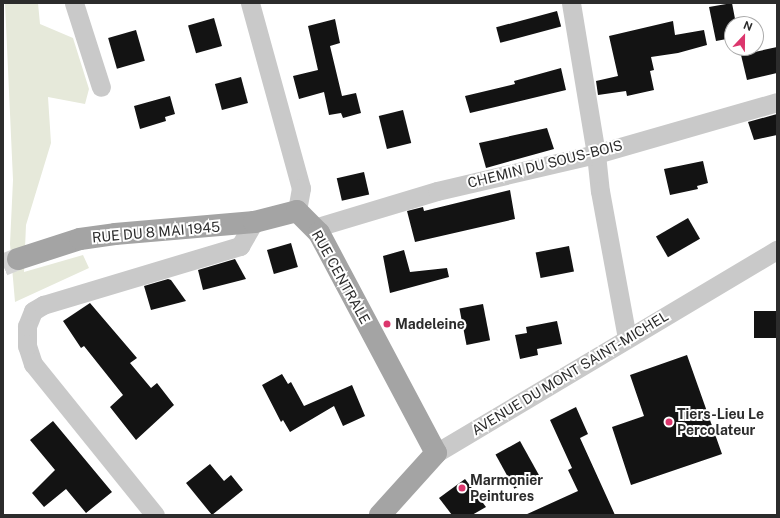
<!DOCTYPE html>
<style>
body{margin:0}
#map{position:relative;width:780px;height:518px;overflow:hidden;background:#fff;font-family:"Public Sans",sans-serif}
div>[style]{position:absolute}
.green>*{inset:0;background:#e6e9da}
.building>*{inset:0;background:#131313;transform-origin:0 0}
.major-tunnel>*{height:22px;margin-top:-11px;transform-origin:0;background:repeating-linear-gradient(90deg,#d5d5d5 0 22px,transparent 0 33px)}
.minor>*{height:19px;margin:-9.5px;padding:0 9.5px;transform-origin:9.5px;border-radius:9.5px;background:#c9c9c9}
.major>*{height:22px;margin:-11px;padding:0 11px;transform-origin:11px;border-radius:11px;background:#a4a4a4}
.dots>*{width:11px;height:11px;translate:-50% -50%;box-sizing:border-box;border:2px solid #fff;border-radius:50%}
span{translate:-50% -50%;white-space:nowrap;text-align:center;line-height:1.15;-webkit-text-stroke:4px #fff;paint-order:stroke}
.street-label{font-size:14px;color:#2c2c2c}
.poi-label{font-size:14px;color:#2c2c2c;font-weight:700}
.left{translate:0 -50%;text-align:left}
.frame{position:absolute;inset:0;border:4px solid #2c2c2c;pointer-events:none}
.north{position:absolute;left:724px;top:16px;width:40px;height:40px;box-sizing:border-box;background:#fff;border:1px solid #ababab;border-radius:50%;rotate:22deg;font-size:11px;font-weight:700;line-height:16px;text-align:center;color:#2c2c2c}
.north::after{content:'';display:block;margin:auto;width:14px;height:18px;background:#dc366d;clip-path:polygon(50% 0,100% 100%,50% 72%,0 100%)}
</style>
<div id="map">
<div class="green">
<i style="clip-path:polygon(5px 3px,38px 3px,40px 24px,73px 38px,89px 89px,85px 104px,48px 97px,51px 143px,26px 225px,24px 272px,83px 255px,89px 268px,15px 302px,10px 244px,13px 180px)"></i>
</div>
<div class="building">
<i style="clip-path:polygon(732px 3px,736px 24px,732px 24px,732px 38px,716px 41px,709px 7px)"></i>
<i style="left:557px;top:11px;width:16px;height:63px;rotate:75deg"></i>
<i style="left:214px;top:18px;width:29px;height:27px;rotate:74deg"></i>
<i style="clip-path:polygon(335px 19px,340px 43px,330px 46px,342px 96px,356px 93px,361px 113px,343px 118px,341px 113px,329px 115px,324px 92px,299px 99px,293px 76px,318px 70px,308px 26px)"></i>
<i style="clip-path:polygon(673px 21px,675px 35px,704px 30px,707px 45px,678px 53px,651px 57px,654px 70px,650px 71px,654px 90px,627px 96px,626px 91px,598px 95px,596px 81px,618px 76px,609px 36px)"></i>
<i style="left:136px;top:30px;width:32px;height:29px;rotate:74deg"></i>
<i style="clip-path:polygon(777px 47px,777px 73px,747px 80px,741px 55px)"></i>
<i style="clip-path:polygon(561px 68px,566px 90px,470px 113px,465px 96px,515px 84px,514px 81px)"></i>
<i style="left:241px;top:77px;width:27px;height:27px;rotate:75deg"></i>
<i style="clip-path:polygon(170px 96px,175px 114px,165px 117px,166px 121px,140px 129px,134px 106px)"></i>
<i style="left:403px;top:110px;width:34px;height:25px;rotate:76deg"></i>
<i style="clip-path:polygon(777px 114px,777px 135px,754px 140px,748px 122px)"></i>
<i style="clip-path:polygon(547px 128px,554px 149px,486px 168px,479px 143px)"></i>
<i style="clip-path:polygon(703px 161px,708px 183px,697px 186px,698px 189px,670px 195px,664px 169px)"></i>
<i style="left:364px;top:172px;width:23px;height:28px;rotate:77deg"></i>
<i style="clip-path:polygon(510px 190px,515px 219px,415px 242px,407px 211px,423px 207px,424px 211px)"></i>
<i style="left:688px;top:218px;width:24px;height:37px;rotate:60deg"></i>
<i style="left:291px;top:243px;width:25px;height:25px;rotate:74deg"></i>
<i style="left:569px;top:246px;width:26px;height:34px;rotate:79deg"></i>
<i style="clip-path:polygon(404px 250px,410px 272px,447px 268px,449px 277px,390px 293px,383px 256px)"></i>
<i style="clip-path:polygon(235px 259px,246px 279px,203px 290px,198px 270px)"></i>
<i style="clip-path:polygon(168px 279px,171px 280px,186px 301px,151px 310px,144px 286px)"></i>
<i style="clip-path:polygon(90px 303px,137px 358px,130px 363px,151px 388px,157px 383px,174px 405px,136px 440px,110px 407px,123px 395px,84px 346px,81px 348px,63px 321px)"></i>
<i style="left:483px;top:304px;width:37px;height:24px;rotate:79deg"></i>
<i style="left:777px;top:311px;width:27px;height:23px;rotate:90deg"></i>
<i style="clip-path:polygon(557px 321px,562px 344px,537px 349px,538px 355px,520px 359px,515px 335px,527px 333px,526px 327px)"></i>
<i style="clip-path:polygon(687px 355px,722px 454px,631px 485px,612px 427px,644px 416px,630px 375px)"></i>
<i style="clip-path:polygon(282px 374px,288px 384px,291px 382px,304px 406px,352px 385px,365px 416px,343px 426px,334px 406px,290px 432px,283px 420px,281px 422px,262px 385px)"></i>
<i style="clip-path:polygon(576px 407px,588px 434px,580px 438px,615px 515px,525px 515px,578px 491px,568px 470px,572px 468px,550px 420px)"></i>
<i style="clip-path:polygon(53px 421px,112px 492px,86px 513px,66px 489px,44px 507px,32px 493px,55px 470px,30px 440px)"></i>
<i style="left:520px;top:441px;width:39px;height:28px;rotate:61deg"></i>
<i style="clip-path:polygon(210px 464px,224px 481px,231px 475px,243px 490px,212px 515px,186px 483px)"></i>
<i style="clip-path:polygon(465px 479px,486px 507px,472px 515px,452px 515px,439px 498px)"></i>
</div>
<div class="major-tunnel">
<i style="left:3px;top:265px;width:16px;rotate:-22deg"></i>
</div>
<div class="minor">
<i style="left:74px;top:3px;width:88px;rotate:72.2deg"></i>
<i style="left:250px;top:3px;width:192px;rotate:74.6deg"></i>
<i style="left:301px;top:188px;width:23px;rotate:100deg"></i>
<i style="left:571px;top:3px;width:153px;rotate:80.6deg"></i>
<i style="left:596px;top:154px;width:37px;rotate:84deg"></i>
<i style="left:600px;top:191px;width:149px;rotate:79.6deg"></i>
<i style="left:314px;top:228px;width:128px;rotate:-16.7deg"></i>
<i style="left:437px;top:191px;width:163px;rotate:-13.1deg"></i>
<i style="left:596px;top:154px;width:188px;rotate:-16deg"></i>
<i style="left:436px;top:453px;width:397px;rotate:-30.8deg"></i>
<i style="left:155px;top:515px;width:194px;rotate:-128.9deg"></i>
<i style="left:33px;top:364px;width:19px;rotate:-108deg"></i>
<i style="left:27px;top:346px;width:20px;rotate:-90deg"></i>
<i style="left:27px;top:326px;width:16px;rotate:-68deg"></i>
<i style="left:33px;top:311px;width:12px;rotate:-31deg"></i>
<i style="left:43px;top:305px;width:206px;rotate:-16.7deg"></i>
<i style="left:240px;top:246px;width:28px;rotate:-60deg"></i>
</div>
<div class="major">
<i style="left:18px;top:259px;width:65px;rotate:-17.9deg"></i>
<i style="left:80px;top:239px;width:35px;rotate:-8deg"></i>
<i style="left:115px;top:234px;width:140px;rotate:-4.9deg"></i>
<i style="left:254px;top:222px;width:44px;rotate:-14.3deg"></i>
<i style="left:297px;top:211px;width:31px;rotate:45deg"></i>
<i style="left:319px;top:233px;width:249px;rotate:62deg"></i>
<i style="left:436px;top:453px;width:84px;rotate:132.1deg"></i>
</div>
<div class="dots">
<i style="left:387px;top:324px;background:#dc366d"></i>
<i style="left:669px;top:422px;background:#dc366d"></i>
<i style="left:462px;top:488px;background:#dc366d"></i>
</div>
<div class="street-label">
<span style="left:545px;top:164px;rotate:-14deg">CHEMIN DU SOUS-BOIS</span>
<span style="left:156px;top:232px;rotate:-5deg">RUE DU 8 MAI 1945</span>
<span style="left:341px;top:277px;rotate:61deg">RUE CENTRALE</span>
<span style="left:570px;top:373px;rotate:-31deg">AVENUE DU MONT SAINT-MICHEL</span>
</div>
<div class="poi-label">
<span class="left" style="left:395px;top:324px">Madeleine</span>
<span class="left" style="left:677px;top:422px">Tiers-Lieu Le<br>Percolateur</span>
<span class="left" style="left:470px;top:488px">Marmonier<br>Peintures</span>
</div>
<div class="frame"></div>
<div class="north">N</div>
</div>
